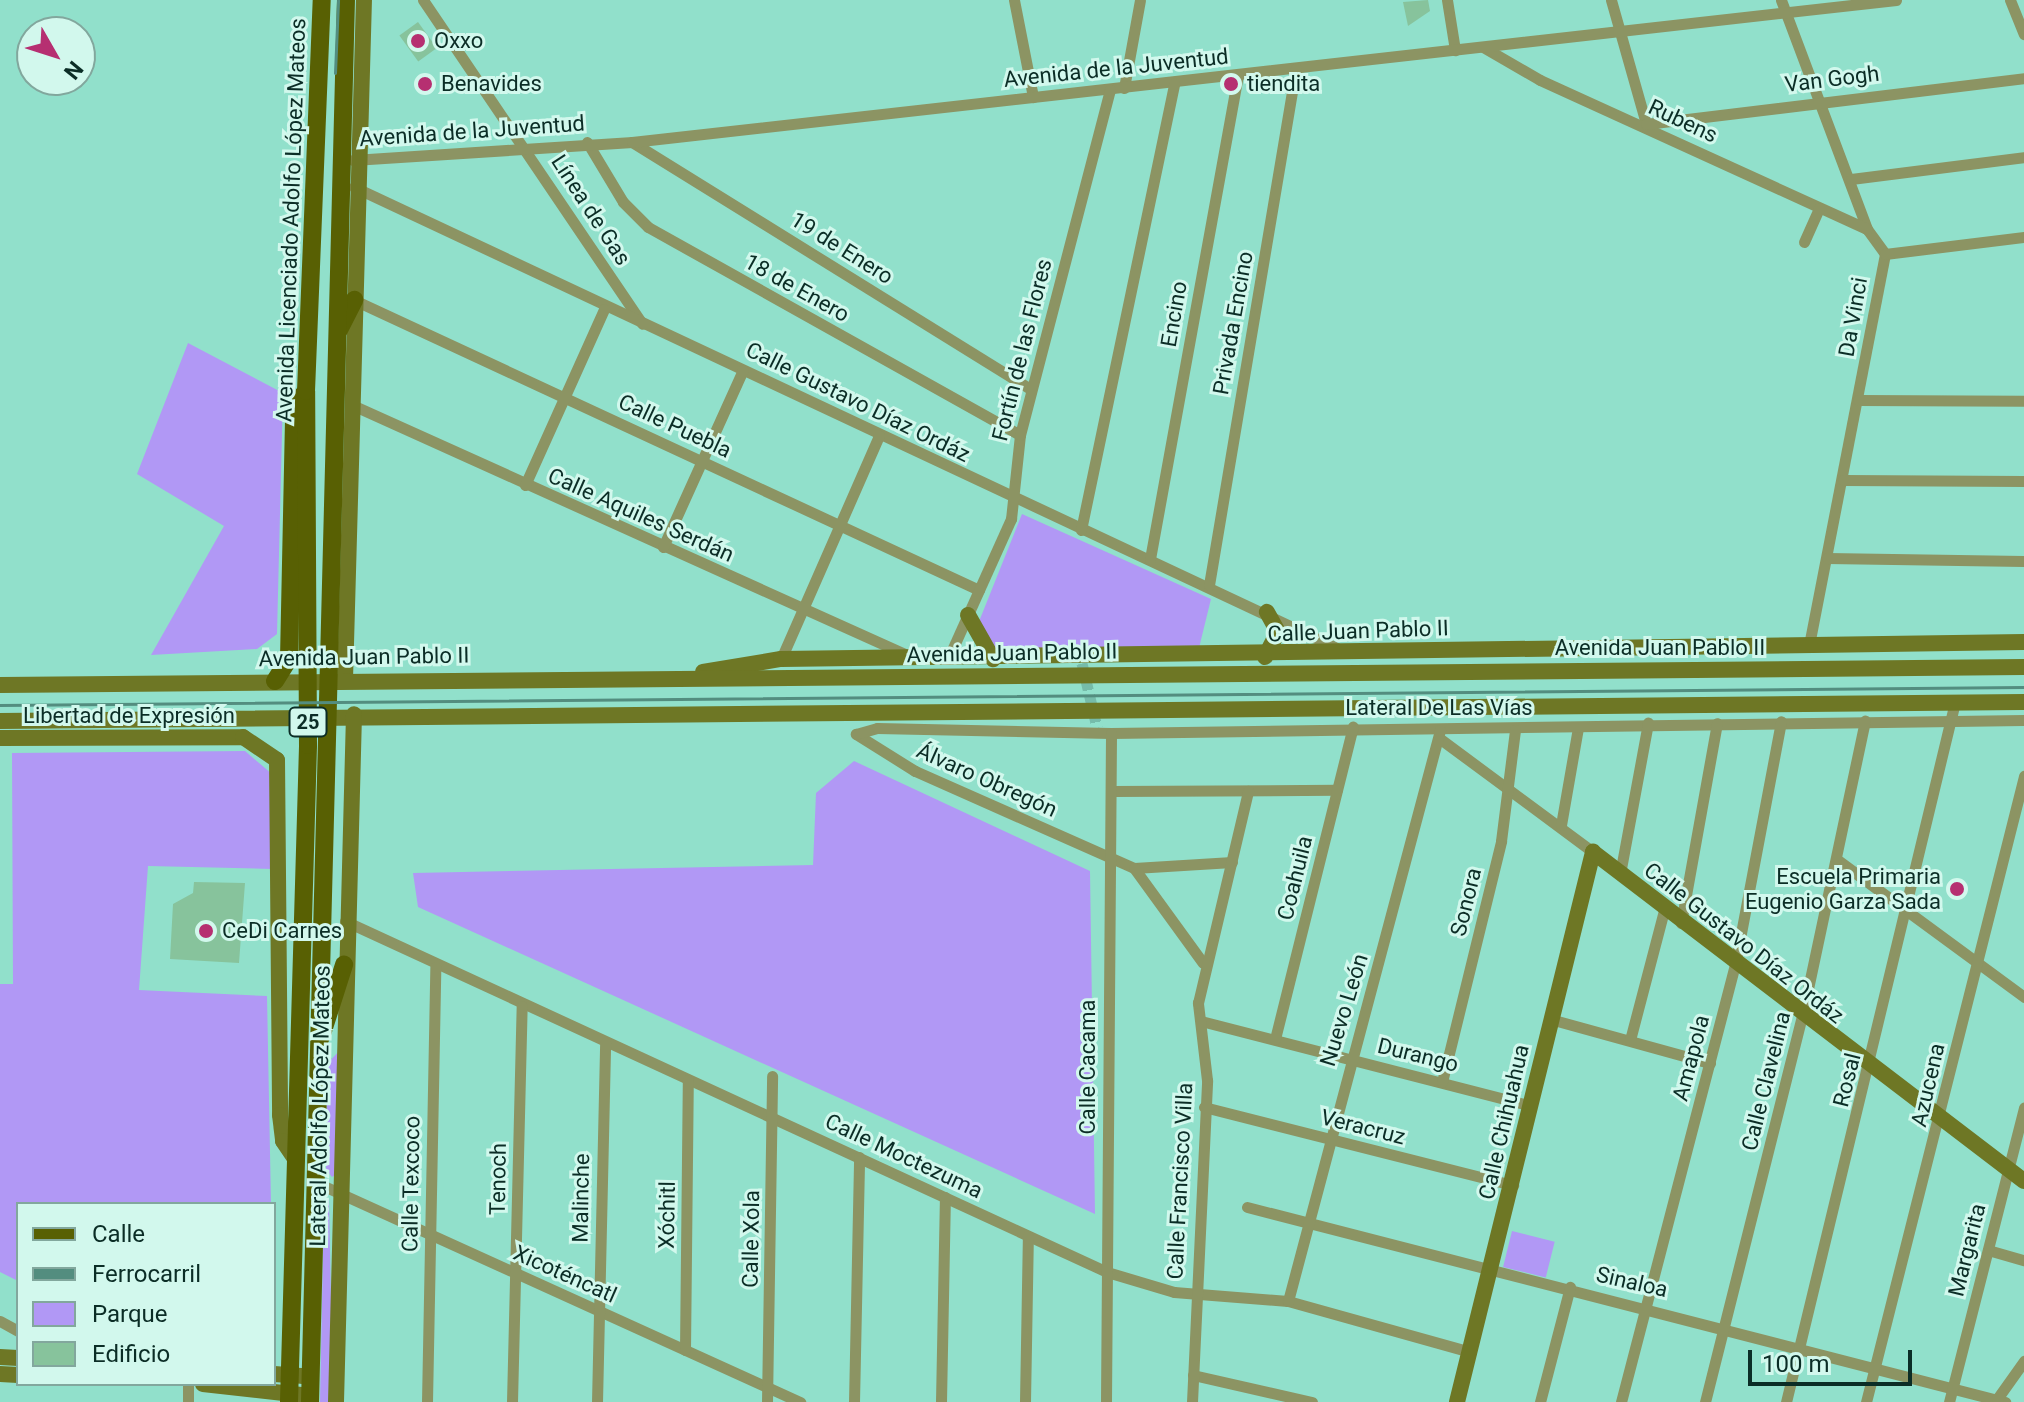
<!DOCTYPE html>
<meta charset="utf-8">
<style>
body{margin:0}
#map{position:relative;width:2024px;height:1402px;overflow:hidden;background:#91e0cb;font-family:Roboto,sans-serif}
div>[style]{position:absolute}
.green>*{inset:0;background:#b198f5;transform-origin:0 0}
.building>*{inset:0;background:#87c39c;transform-origin:0 0}
.street-tunnel>*{height:11px;margin-top:-5.5px;transform-origin:0;background:repeating-linear-gradient(90deg,#76bcaa 0 11px,transparent 0 16.5px)}
.street>*{height:11px;margin:-5.5px;padding:0 5.5px;transform-origin:5.5px;border-radius:5.5px;background:#8c9463}
.secondary>*{height:16px;margin:-8px;padding:0 8px;transform-origin:8px;border-radius:8px;background:#6e7725}
.primary>*{height:18px;margin:-9px;padding:0 9px;transform-origin:9px;border-radius:9px;background:#586003}
.rail>*{height:3px;margin:-1.5px;padding:0 1.5px;transform-origin:1.5px;border-radius:1.5px;background:#538d7f}
.dots>*{width:22px;height:22px;translate:-50% -50%;box-sizing:border-box;border:4px solid #d2f8ed;border-radius:50%}
span{translate:-50% -50%;white-space:nowrap;text-align:center;line-height:1.15;-webkit-text-stroke:6px #d2f8ed;paint-order:stroke}
.shield-label span{padding:2px 6px;background:#d2f8ed;border:2px solid;border-radius:6px;-webkit-text-stroke-width:0}
.shield-label{font-size:20px;color:#0b2d26;font-weight:700}
.poi-label{font-size:22px;color:#0b2d26}
.left{translate:0 -50%;text-align:left}
.right{translate:-100% -50%;text-align:right}
.street-label{font-size:22px;color:#0b2d26}
.legend{position:absolute;left:16px;top:1202px;width:260px;height:184px;box-sizing:border-box;background:#d2f8ed;border:2px solid #82a79d;margin:0;padding:10px 14px;list-style:none;font-size:24px;color:#0b2d26}
.legend li{display:flex;align-items:center;gap:16px;height:40px}
.legend b{width:40px;border:2px solid #82a79d}
.north{position:absolute;left:16px;top:16px;width:80px;height:80px;box-sizing:border-box;background:#d2f8ed;border:2px solid #82a79d;border-radius:50%;rotate:129deg;font-size:22px;font-weight:700;line-height:32px;text-align:center;color:#0b2d26}
.north::after{content:'';display:block;margin:auto;width:28px;height:36px;background:#b62f71;clip-path:polygon(50% 0,100% 100%,50% 72%,0 100%)}
.scale{position:absolute;left:1748px;top:1350px;width:164px;height:36px;box-sizing:border-box;border:4px solid #0b2d26;border-top:0;padding-left:10px;font-size:24px;line-height:28px;white-space:nowrap;color:#0b2d26;-webkit-text-stroke:6px #d2f8ed;paint-order:stroke}
</style>
<div id="map">
<div class="green">
<i style="clip-path:polygon(188px 343px,283px 393px,277px 634px,257px 649px,151px 655px,224px 526px,137px 474px)"></i>
<i style="clip-path:polygon(1022px 514px,1211px 599px,1199px 648px,991px 650px,976px 629px)"></i>
<i style="clip-path:polygon(245px 751px,279px 780px,272px 869px,148px 866px,139px 990px,267px 996px,271px 1204px,18px 1204px,18px 1281px,0 1272px,0 984px,13px 984px,12px 753px)"></i>
<i style="clip-path:polygon(854px 761px,1090px 871px,1095px 1214px,418px 907px,413px 873px,813px 865px,816px 793px)"></i>
<i style="clip-path:polygon(340px 1050px,335px 1175px,332px 1177px,326px 1170px,327px 1064px)"></i>
<i style="clip-path:polygon(329px 1199px,333px 1402px,320px 1402px,324px 1205px)"></i>
<i style="left:1512px;top:1231px;width:44px;height:37px;rotate:14deg"></i>
</div>
<div class="building">
<i style="clip-path:polygon(1428px 0,1430px 11px,1408px 26px,1403px 2px)"></i>
<i style="left:418px;top:22px;width:32px;height:23px;rotate:54deg"></i>
<i style="clip-path:polygon(194px 882px,245px 883px,239px 963px,170px 959px,173px 904px,193px 893px)"></i>
</div>
<div class="street-tunnel">
<i style="left:1082px;top:663px;width:66px;rotate:76.8deg"></i>
</div>
<div class="street">
<i style="left:423px;top:0;width:391px;rotate:55.9deg"></i>
<i style="left:1014px;top:0;width:99px;rotate:78.9deg"></i>
<i style="left:1447px;top:0;width:51px;rotate:80.9deg"></i>
<i style="left:1611px;top:0;width:129px;rotate:74.2deg"></i>
<i style="left:1781px;top:0;width:245px;rotate:69.4deg"></i>
<i style="left:1867px;top:229px;width:31px;rotate:54deg"></i>
<i style="left:1885px;top:254px;width:398px;rotate:101deg"></i>
<i style="left:2010px;top:0;width:37px;rotate:68deg"></i>
<i style="left:1483px;top:47px;width:66px;rotate:30.1deg"></i>
<i style="left:1540px;top:80px;width:359px;rotate:24.5deg"></i>
<i style="left:1124px;top:88px;width:89px;rotate:-79.7deg"></i>
<i style="left:1646px;top:124px;width:381px;rotate:-6.9deg"></i>
<i style="left:587px;top:142px;width:70px;rotate:59deg"></i>
<i style="left:623px;top:202px;width:35px;rotate:45deg"></i>
<i style="left:648px;top:227px;width:426px;rotate:29.2deg"></i>
<i style="left:632px;top:142px;width:469px;rotate:31.8deg"></i>
<i style="left:353px;top:160px;width:280px;rotate:-3.7deg"></i>
<i style="left:632px;top:142px;width:1272px;rotate:-6.41deg"></i>
<i style="left:1851px;top:179px;width:174px;rotate:-7.2deg"></i>
<i style="left:354px;top:187px;width:1090px;rotate:25.13deg"></i>
<i style="left:1804px;top:242px;width:37px;rotate:-66deg"></i>
<i style="left:1885px;top:254px;width:140px;rotate:-7deg"></i>
<i style="left:354px;top:300px;width:689px;rotate:24.89deg"></i>
<i style="left:1858px;top:400px;width:166px;rotate:0.3deg"></i>
<i style="left:350px;top:404px;width:611px;rotate:24.26deg"></i>
<i style="left:1843px;top:480px;width:181px;rotate:0.3deg"></i>
<i style="left:525px;top:485px;width:193px;rotate:-65.8deg"></i>
<i style="left:1081px;top:530px;width:456px;rotate:-78.2deg"></i>
<i style="left:663px;top:547px;width:194px;rotate:-65.7deg"></i>
<i style="left:1827px;top:558px;width:197px;rotate:0.9deg"></i>
<i style="left:1150px;top:559px;width:491px;rotate:-79.7deg"></i>
<i style="left:1209px;top:585px;width:524px;rotate:-80.45deg"></i>
<i style="left:781px;top:659px;width:244px;rotate:-66.3deg"></i>
<i style="left:948px;top:659px;width:154px;rotate:-65.8deg"></i>
<i style="left:1011px;top:519px;width:84px;rotate:-83.9deg"></i>
<i style="left:1020px;top:435px;width:357px;rotate:-75.4deg"></i>
<i style="left:1439px;top:738px;width:192px;rotate:36.5deg"></i>
<i style="left:1112px;top:791px;width:225px;rotate:-0.3deg"></i>
<i style="left:1561px;top:825px;width:98px;rotate:-80.1deg"></i>
<i style="left:1839px;top:861px;width:230px;rotate:36.3deg"></i>
<i style="left:1232px;top:862px;width:98px;rotate:176.5deg"></i>
<i style="left:1134px;top:868px;width:240px;rotate:-156.1deg"></i>
<i style="left:915px;top:771px;width:70px;rotate:-147.9deg"></i>
<i style="left:856px;top:734px;width:22px;rotate:-16deg"></i>
<i style="left:877px;top:728px;width:234px;rotate:1.2deg"></i>
<i style="left:1111px;top:733px;width:913px;rotate:-0.82deg"></i>
<i style="left:1134px;top:868px;width:117px;rotate:54deg"></i>
<i style="left:1620px;top:874px;width:154px;rotate:-79.5deg"></i>
<i style="left:345px;top:921px;width:839px;rotate:24.73deg"></i>
<i style="left:1107px;top:1272px;width:70px;rotate:16.6deg"></i>
<i style="left:1174px;top:1292px;width:114px;rotate:4.5deg"></i>
<i style="left:1288px;top:1301px;width:190px;rotate:15.6deg"></i>
<i style="left:1681px;top:923px;width:203px;rotate:-79.8deg"></i>
<i style="left:1550px;top:1019px;width:166px;rotate:15.4deg"></i>
<i style="left:1201px;top:1021px;width:341px;rotate:14.4deg"></i>
<i style="left:1275px;top:1039px;width:322px;rotate:-76deg"></i>
<i style="left:1630px;top:1040px;width:134px;rotate:-75.3deg"></i>
<i style="left:1442px;top:1082px;width:248px;rotate:-76.2deg"></i>
<i style="left:1501px;top:841px;width:112px;rotate:-82.8deg"></i>
<i style="left:1204px;top:1107px;width:319px;rotate:14.2deg"></i>
<i style="left:315px;top:1182px;width:533px;rotate:24.4deg"></i>
<i style="left:1247px;top:1207px;width:783px;rotate:14.43deg"></i>
<i style="left:1988px;top:1250px;width:37px;rotate:16deg"></i>
<i style="left:1288px;top:1301px;width:591px;rotate:-75.09deg"></i>
<i style="left:0;top:1321px;width:21px;rotate:29deg"></i>
<i style="left:685px;top:1350px;width:270px;rotate:-89.4deg"></i>
<i style="left:1193px;top:1375px;width:122px;rotate:12.8deg"></i>
<i style="left:188px;top:1384px;width:18px;rotate:90deg"></i>
<i style="left:1997px;top:1399px;width:47px;rotate:-54.6deg"></i>
<i style="left:427px;top:1402px;width:435px;rotate:-88.9deg"></i>
<i style="left:512px;top:1402px;width:396px;rotate:-88.6deg"></i>
<i style="left:597px;top:1402px;width:359px;rotate:-88.7deg"></i>
<i style="left:767px;top:1402px;width:326px;rotate:-89.1deg"></i>
<i style="left:854px;top:1402px;width:245px;rotate:-88.8deg"></i>
<i style="left:941px;top:1402px;width:205px;rotate:-88.9deg"></i>
<i style="left:1025px;top:1402px;width:166px;rotate:-89deg"></i>
<i style="left:1106px;top:1402px;width:669px;rotate:-89.57deg"></i>
<i style="left:1192px;top:1402px;width:322px;rotate:-87.3deg"></i>
<i style="left:1207px;top:1080px;width:78px;rotate:-96.7deg"></i>
<i style="left:1198px;top:1003px;width:218px;rotate:-76.7deg"></i>
<i style="left:1540px;top:1402px;width:119px;rotate:-75.4deg"></i>
<i style="left:1621px;top:1402px;width:452px;rotate:-75.4deg"></i>
<i style="left:1735px;top:965px;width:248px;rotate:-79.3deg"></i>
<i style="left:1705px;top:1402px;width:397px;rotate:-75.9deg"></i>
<i style="left:1802px;top:1017px;width:303px;rotate:-78deg"></i>
<i style="left:1786px;top:1402px;width:720px;rotate:-76.43deg"></i>
<i style="left:1866px;top:1402px;width:646px;rotate:-75.83deg"></i>
<i style="left:1949px;top:1402px;width:304px;rotate:-75.7deg"></i>
</div>
<div class="secondary">
<i style="left:968px;top:615px;width:51px;rotate:60.4deg"></i>
<i style="left:1265px;top:657px;width:28px;rotate:-63deg"></i>
<i style="left:1278px;top:632px;width:23px;rotate:-119deg"></i>
<i style="left:703px;top:672px;width:79px;rotate:-9.5deg"></i>
<i style="left:781px;top:659px;width:1243px;rotate:-0.78deg"></i>
<i style="left:345px;top:679px;width:679px;rotate:-88.4deg"></i>
<i style="left:0;top:685px;width:2024px;rotate:-0.51deg"></i>
<i style="left:0;top:721px;width:2024px;rotate:-0.54deg"></i>
<i style="left:0;top:738px;width:243px;rotate:-0.2deg"></i>
<i style="left:243px;top:737px;width:41px;rotate:34.1deg"></i>
<i style="left:277px;top:760px;width:355px;rotate:89.5deg"></i>
<i style="left:280px;top:1115px;width:26px;rotate:83deg"></i>
<i style="left:283px;top:1141px;width:23px;rotate:56deg"></i>
<i style="left:0;top:1357px;width:18px;rotate:3deg"></i>
<i style="left:0;top:1374px;width:18px;rotate:3deg"></i>
<i style="left:274px;top:1374px;width:27px;rotate:4deg"></i>
<i style="left:203px;top:1384px;width:108px;rotate:6.4deg"></i>
<i style="left:336px;top:1402px;width:688px;rotate:-88.5deg"></i>
<i style="left:1457px;top:1402px;width:567px;rotate:-76.11deg"></i>
<i style="left:1593px;top:852px;width:542px;rotate:37.36deg"></i>
</div>
<div class="primary">
<i style="left:339px;top:330px;width:34px;rotate:-63deg"></i>
<i style="left:275px;top:681px;width:26px;rotate:-58deg"></i>
<i style="left:289px;top:659px;width:240px;rotate:-88.8deg"></i>
<i style="left:294px;top:419px;width:26px;rotate:-69deg"></i>
<i style="left:321px;top:1037px;width:76px;rotate:-72.3deg"></i>
<i style="left:289px;top:1402px;width:657px;rotate:-88.34deg"></i>
<i style="left:308px;top:745px;width:354px;rotate:-90.3deg"></i>
<i style="left:306px;top:391px;width:391px;rotate:-87.7deg"></i>
<i style="left:310px;top:1402px;width:1402px;rotate:-88.53deg"></i>
</div>
<div class="rail">
<i style="left:335px;top:73px;width:73px;rotate:-87.6deg"></i>
<i style="left:0;top:705px;width:2024px;rotate:-0.51deg"></i>
</div>
<div class="dots">
<i style="left:418px;top:41px;background:#b62f71"></i>
<i style="left:425px;top:84px;background:#b62f71"></i>
<i style="left:1231px;top:84px;background:#b62f71"></i>
<i style="left:1957px;top:889px;background:#b62f71"></i>
<i style="left:206px;top:931px;background:#b62f71"></i>
</div>
<div class="shield-label">
<span style="left:308px;top:722px">25</span>
</div>
<div class="poi-label">
<span class="left" style="left:434px;top:41px">Oxxo</span>
<span class="left" style="left:441px;top:84px">Benavides</span>
<span class="left" style="left:1247px;top:84px">tiendita</span>
<span class="right" style="left:1941px;top:889px">Escuela Primaria<br>Eugenio Garza Sada</span>
<span class="left" style="left:222px;top:931px">CeDi Carnes</span>
</div>
<div class="street-label">
<span style="left:1116px;top:68px;rotate:-6deg">Avenida de la Juventud</span>
<span style="left:1832px;top:79px;rotate:-7deg">Van Gogh</span>
<span style="left:1683px;top:121px;rotate:25deg">Rubens</span>
<span style="left:472px;top:131px;rotate:-4deg">Avenida de la Juventud</span>
<span style="left:591px;top:210px;rotate:57deg">Línea de Gas</span>
<span style="left:291px;top:220px;rotate:-88deg">Avenida Licenciado Adolfo López Mateos</span>
<span style="left:842px;top:248px;rotate:32deg">19 de Enero</span>
<span style="left:797px;top:288px;rotate:29deg">18 de Enero</span>
<span style="left:1174px;top:314px;rotate:-80deg">Encino</span>
<span style="left:1853px;top:317px;rotate:-80deg">Da Vinci</span>
<span style="left:1233px;top:323px;rotate:-80deg">Privada Encino</span>
<span style="left:1022px;top:350px;rotate:-76deg">Fortín de las Flores</span>
<span style="left:858px;top:402px;rotate:26deg">Calle Gustavo Díaz Ordáz</span>
<span style="left:675px;top:426px;rotate:25deg">Calle Puebla</span>
<span style="left:641px;top:515px;rotate:24deg">Calle Aquiles Serdán</span>
<span style="left:1358px;top:631px;rotate:-2deg">Calle Juan Pablo II</span>
<span style="left:1660px;top:648px">Avenida Juan Pablo II</span>
<span style="left:1012px;top:653px;rotate:-1deg">Avenida Juan Pablo II</span>
<span style="left:364px;top:657px;rotate:-1deg">Avenida Juan Pablo II</span>
<span style="left:1439px;top:708px">Lateral De Las Vías</span>
<span style="left:129px;top:716px">Libertad de Expresión</span>
<span style="left:987px;top:780px;rotate:24deg">Álvaro Obregón</span>
<span style="left:1295px;top:878px;rotate:-76deg">Coahuila</span>
<span style="left:1466px;top:902px;rotate:-76deg">Sonora</span>
<span style="left:1744px;top:943px;rotate:38deg">Calle Gustavo Díaz Ordáz</span>
<span style="left:1344px;top:1010px;rotate:-73deg">Nuevo León</span>
<span style="left:1418px;top:1055px;rotate:14deg">Durango</span>
<span style="left:1691px;top:1058px;rotate:-75deg">Amapola</span>
<span style="left:1088px;top:1067px;rotate:-90deg">Calle Cacama</span>
<span style="left:1847px;top:1080px;rotate:-76deg">Rosal</span>
<span style="left:1766px;top:1081px;rotate:-76deg">Calle Clavelina</span>
<span style="left:1928px;top:1085px;rotate:-77deg">Azucena</span>
<span style="left:320px;top:1106px;rotate:-89deg">Lateral Adolfo López Mateos</span>
<span style="left:1504px;top:1122px;rotate:-77deg">Calle Chihuahua</span>
<span style="left:1363px;top:1127px;rotate:14deg">Veracruz</span>
<span style="left:904px;top:1156px;rotate:25deg">Calle Moctezuma</span>
<span style="left:498px;top:1179px;rotate:-89deg">Tenoch</span>
<span style="left:1180px;top:1181px;rotate:-87deg">Calle Francisco Villa</span>
<span style="left:411px;top:1184px;rotate:-89deg">Calle Texcoco</span>
<span style="left:581px;top:1198px;rotate:-89deg">Malinche</span>
<span style="left:667px;top:1215px;rotate:-89deg">Xóchitl</span>
<span style="left:751px;top:1239px;rotate:-89deg">Calle Xola</span>
<span style="left:1967px;top:1250px;rotate:-76deg">Margarita</span>
<span style="left:565px;top:1274px;rotate:24deg">Xicoténcatl</span>
<span style="left:1632px;top:1282px;rotate:13deg">Sinaloa</span>
</div>
<ul class="legend">
<li><b style="height:10px;background:#586003"></b>Calle</li>
<li><b style="height:10px;background:#538d7f"></b>Ferrocarril</li>
<li><b style="height:22px;background:#b198f5"></b>Parque</li>
<li><b style="height:22px;background:#87c39c"></b>Edificio</li>
</ul>
<div class="north">N</div>
<div class="scale">100 m</div>
</div>
